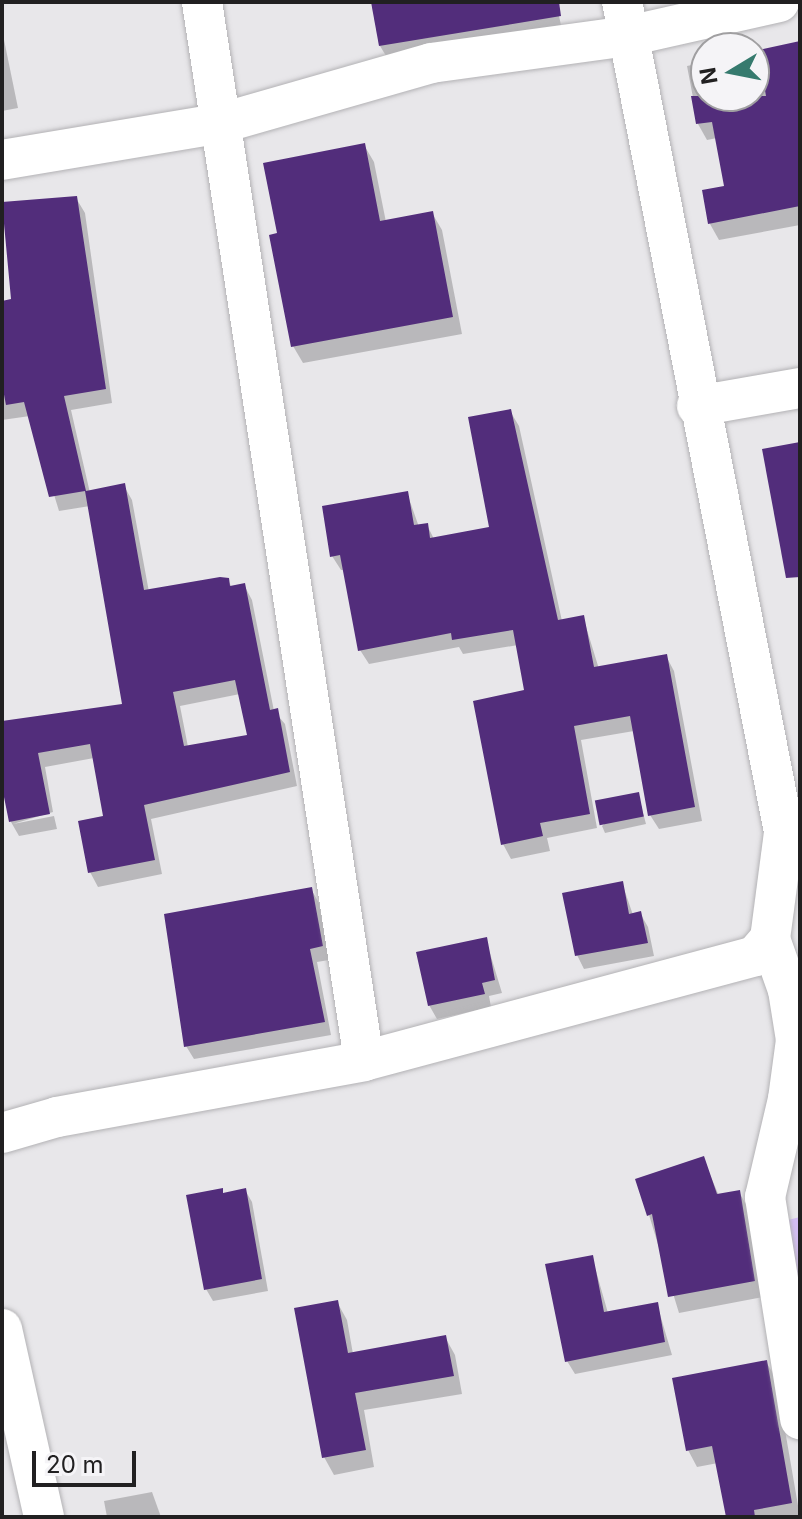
<!DOCTYPE html>
<style>
body{margin:0}
#map{position:relative;width:802px;height:1519px;overflow:hidden;background:#e8e7ea;font-family:Inter,sans-serif}
div>[style]{position:absolute}
.green>*{inset:0;background:#d3bdf3}
.shadow>*{inset:0;background:#0003}
.building>*{inset:0;background:#522d7b;transform-origin:0 0}
.roads{filter:drop-shadow(0 0 2px #b3b2b5) drop-shadow(0 0 2px #b3b2b5)}
.minor>*{height:40px;margin:-20px;padding:0 20px;transform-origin:20px;border-radius:20px;background:#fff}
span{translate:-50% -50%;white-space:nowrap;text-align:center;line-height:1.15;-webkit-text-stroke:8px #f5f4f7;paint-order:stroke}
.frame{position:absolute;inset:0;border:4px solid #212021;pointer-events:none}
.north{position:absolute;left:690px;top:32px;width:80px;height:80px;box-sizing:border-box;background:#f5f4f7;border:2px solid #a09fa1;border-radius:50%;rotate:260deg;font-size:22px;font-weight:700;line-height:32px;text-align:center;color:#212021}
.north::after{content:'';display:block;margin:auto;width:28px;height:36px;background:#367a6e;clip-path:polygon(50% 0,100% 100%,50% 72%,0 100%)}
.scale{position:absolute;left:32px;top:1451px;width:104px;height:36px;box-sizing:border-box;border:4px solid #212021;border-top:0;padding-left:10px;font-size:24px;line-height:28px;white-space:nowrap;color:#212021;-webkit-text-stroke:6px #f5f4f7;paint-order:stroke}
</style>
<div id="map">
<div class="green">
<i style="clip-path:polygon(800px 1217px,800px 1362px,776px 1223px)"></i>
</div>
<div class="shadow">
<i style="clip-path:polygon(373px 2px,556px 2px,562px 30px,388px 59px,380px 46px)"></i>
<i style="clip-path:polygon(2px 30px,18px 108px,2px 111px)"></i>
<i style="clip-path:polygon(800px 45px,800px 225px,719px 240px,710px 224px,726px 188px,717px 138px,707px 140px,698px 124px,687px 66px,706px 62px,706px 96px,754px 96px,754px 54px)"></i>
<i style="clip-path:polygon(364px 145px,374px 162px,386px 222px,432px 213px,442px 230px,462px 334px,303px 363px,293px 346px)"></i>
<i style="clip-path:polygon(evenodd,76px 198px,85px 213px,112px 403px,71px 410px,90px 493px,124px 486px,132px 500px,149px 592px,228px 580px,232px 588px,244px 585px,252px 600px,274px 711px,285px 724px,297px 786px,151px 819px,162px 874px,98px 887px,90px 872px,106px 817px,94px 758px,45px 767px,53px 812px,13px 824px,54px 816px,57px 829px,19px 836px,11px 822px,2px 770px,2px 724px,124px 705px,90px 506px,59px 511px,30px 416px,2px 420px,2px 303px,13px 301px,2px 204px,76px 198px,240px 694px,249px 737px,188px 747px,180px 706px,240px 694px)"></i>
<i style="clip-path:polygon(510px 411px,519px 426px,562px 621px,583px 617px,599px 669px,666px 656px,674px 671px,702px 821px,659px 829px,650px 815px,634px 731px,581px 740px,597px 828px,547px 838px,550px 851px,511px 859px,503px 844px,527px 691px,518px 645px,463px 654px,459px 647px,369px 664px,360px 650px,345px 570px,341px 570px,332px 556px,407px 493px,419px 527px,427px 525px,434px 539px,491px 529px)"></i>
<i style="clip-path:polygon(638px 794px,646px 824px,605px 833px,602px 826px)"></i>
<i style="clip-path:polygon(622px 883px,633px 915px,640px 913px,648px 927px,654px 956px,584px 969px,577px 955px)"></i>
<i style="clip-path:polygon(311px 889px,319px 903px,329px 960px,317px 962px,331px 1035px,194px 1059px,186px 1046px)"></i>
<i style="clip-path:polygon(486px 940px,502px 993px,489px 996px,491px 1007px,437px 1019px,429px 1005px)"></i>
<i style="clip-path:polygon(703px 1158px,719px 1196px,739px 1192px,748px 1208px,763px 1297px,679px 1313px,649px 1215px)"></i>
<i style="clip-path:polygon(245px 1190px,252px 1202px,268px 1291px,213px 1301px,206px 1289px,224px 1194px)"></i>
<i style="clip-path:polygon(592px 1257px,608px 1313px,657px 1304px,672px 1355px,575px 1374px,567px 1361px)"></i>
<i style="clip-path:polygon(337px 1302px,347px 1320px,353px 1354px,445px 1337px,455px 1355px,462px 1394px,364px 1410px,374px 1467px,334px 1475px,324px 1457px)"></i>
<i style="clip-path:polygon(766px 1362px,776px 1378px,800px 1517px,729px 1517px,718px 1463px,697px 1467px,688px 1450px)"></i>
<i style="clip-path:polygon(152px 1492px,161px 1517px,107px 1517px,104px 1501px)"></i>
</div>
<div class="building">
<i style="clip-path:polygon(371px 2px,559px 2px,561px 16px,379px 46px)"></i>
<i style="clip-path:polygon(800px 41px,800px 206px,708px 224px,702px 190px,724px 186px,712px 122px,696px 124px,691px 96px,766px 96px,758px 50px)"></i>
<i style="clip-path:polygon(365px 143px,380px 221px,433px 211px,453px 317px,291px 347px,269px 235px,277px 233px,263px 163px)"></i>
<i style="clip-path:polygon(evenodd,77px 196px,106px 389px,64px 396px,86px 491px,125px 483px,144px 590px,220px 577px,229px 578px,230px 586px,245px 583px,270px 710px,278px 708px,290px 772px,144px 805px,155px 860px,88px 873px,78px 821px,103px 816px,90px 744px,38px 753px,50px 814px,9px 822px,2px 787px,2px 721px,122px 704px,85px 491px,49px 497px,24px 402px,6px 405px,2px 384px,2px 301px,11px 299px,2px 202px,77px 196px,235px 680px,247px 735px,184px 746px,173px 692px,235px 680px)"></i>
<i style="clip-path:polygon(511px 409px,558px 620px,584px 615px,594px 667px,667px 654px,695px 807px,648px 816px,630px 716px,574px 726px,590px 814px,540px 823px,543px 836px,501px 845px,473px 701px,524px 690px,513px 630px,452px 640px,451px 633px,358px 651px,340px 555px,330px 557px,322px 506px,408px 491px,414px 525px,428px 523px,430px 538px,489px 527px,468px 417px)"></i>
<i style="clip-path:polygon(800px 442px,800px 577px,786px 578px,762px 449px)"></i>
<i style="left:639px;top:792px;width:25px;height:45px;rotate:79deg"></i>
<i style="clip-path:polygon(623px 881px,629px 914px,641px 911px,648px 943px,575px 956px,562px 893px)"></i>
<i style="clip-path:polygon(312px 887px,323px 946px,310px 949px,325px 1022px,184px 1047px,164px 914px)"></i>
<i style="clip-path:polygon(487px 937px,495px 980px,482px 983px,485px 994px,428px 1006px,416px 952px)"></i>
<i style="clip-path:polygon(704px 1156px,717px 1194px,740px 1190px,755px 1281px,668px 1297px,652px 1214px,647px 1216px,635px 1179px)"></i>
<i style="clip-path:polygon(223px 1188px,223px 1193px,246px 1188px,262px 1279px,204px 1290px,186px 1195px)"></i>
<i style="clip-path:polygon(593px 1255px,604px 1312px,658px 1302px,665px 1342px,565px 1362px,545px 1264px)"></i>
<i style="clip-path:polygon(338px 1300px,348px 1353px,446px 1335px,454px 1376px,355px 1393px,366px 1450px,322px 1458px,294px 1308px)"></i>
<i style="clip-path:polygon(767px 1360px,792px 1503px,754px 1510px,755px 1517px,726px 1517px,712px 1446px,686px 1451px,672px 1378px)"></i>
</div>
<div class="roads">
<div class="minor">
<i style="left:202px;top:2px;width:1071px;rotate:81.3deg"></i>
<i style="left:2px;top:160px;width:223px;rotate:-9.5deg"></i>
<i style="left:222px;top:123px;width:217px;rotate:-16deg"></i>
<i style="left:431px;top:63px;width:199px;rotate:-7.8deg"></i>
<i style="left:628px;top:36px;width:155px;rotate:-12.7deg"></i>
<i style="left:697px;top:406px;width:105px;rotate:-9.9deg"></i>
<i style="left:770px;top:939px;width:54px;rotate:70.6deg"></i>
<i style="left:788px;top:990px;width:51px;rotate:80.9deg"></i>
<i style="left:796px;top:1040px;width:60px;rotate:97.7deg"></i>
<i style="left:788px;top:1099px;width:101px;rotate:103.2deg"></i>
<i style="left:765px;top:1197px;width:225px;rotate:81deg"></i>
<i style="left:2px;top:1133px;width:57px;rotate:-16.2deg"></i>
<i style="left:57px;top:1117px;width:312px;rotate:-10.3deg"></i>
<i style="left:364px;top:1061px;width:405px;rotate:-15deg"></i>
<i style="left:755px;top:956px;width:23px;rotate:-49deg"></i>
<i style="left:770px;top:939px;width:108px;rotate:-82.5deg"></i>
<i style="left:784px;top:832px;width:846px;rotate:-101.04deg"></i>
<i style="left:2px;top:1329px;width:193px;rotate:77.4deg"></i>
</div>
</div>
<div class="frame"></div>
<div class="north">N</div>
<div class="scale">20 m</div>
</div>
